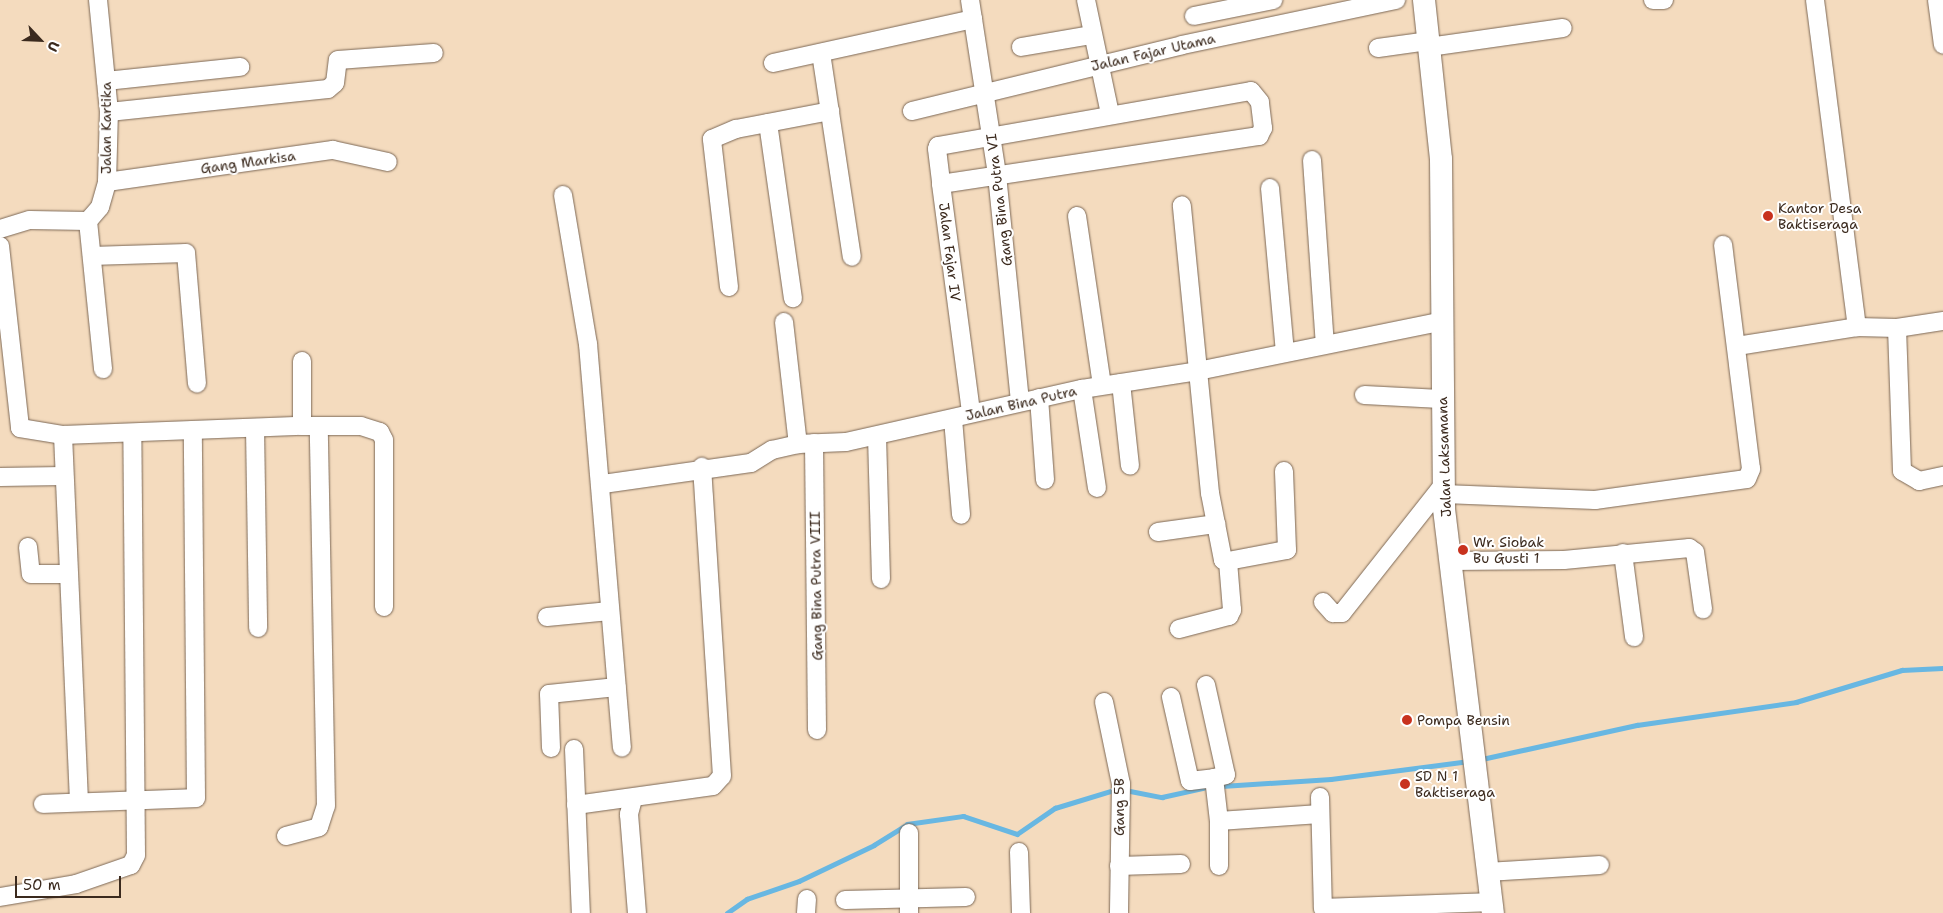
<!DOCTYPE html>
<style>
body{margin:0}
#map{position:relative;width:1943px;height:913px;overflow:hidden;background:#f4dbbe;font-family:"Shantell Sans",sans-serif}
div>[style]{position:absolute}
.stream>*{height:4.5px;margin:-2.25px;padding:0 2.25px;transform-origin:2.25px;border-radius:2.25px;background:#68b7e2}
.roads{filter:drop-shadow(0 0 1px #7c6856) drop-shadow(0 0 1px #7c6856)}
.minor>*{height:18px;margin:-9px;padding:0 9px;transform-origin:9px;border-radius:9px;background:#fff}
.major>*{height:22px;margin:-11px;padding:0 11px;transform-origin:11px;border-radius:11px;background:#fff}
.dots>*{width:14px;height:14px;translate:-50% -50%;box-sizing:border-box;border:2px solid #fff;border-radius:50%}
span{translate:-50% -50%;white-space:nowrap;text-align:center;line-height:1.15;-webkit-text-stroke:4px #fff;paint-order:stroke}
.street-label{font-size:14px;color:#3b2a1e}
.poi-label{font-size:14px;color:#3b2a1e}
.left{translate:0 -50%;text-align:left}
.north{position:absolute;left:15px;top:15px;width:50px;height:50px;-webkit-text-stroke:4px #fff;paint-order:stroke;rotate:115deg;font-size:14px;font-weight:700;line-height:20px;text-align:center;color:#3b2a1e}
.north::after{content:'';display:block;margin:auto;width:18px;height:22px;background:#3b2a1e;clip-path:polygon(50% 0,100% 100%,50% 72%,0 100%)}
.scale{position:absolute;left:15px;top:876px;width:106px;height:22px;box-sizing:border-box;border:2px solid #3b2a1e;border-top:0;padding-left:6px;font-size:15px;line-height:18px;white-space:nowrap;color:#3b2a1e;-webkit-text-stroke:4px #fff;paint-order:stroke}
</style>
<div id="map">
<div class="stream">
<i style="left:1482px;top:759px;width:159px;rotate:-12.4deg"></i>
<i style="left:1637px;top:725px;width:161px;rotate:-8.2deg"></i>
<i style="left:1796px;top:702px;width:111px;rotate:-16.8deg"></i>
<i style="left:1902px;top:670px;width:41px;rotate:-2.8deg"></i>
<i style="left:1222px;top:786px;width:109px;rotate:-3.7deg"></i>
<i style="left:1331px;top:779px;width:139px;rotate:-7.4deg"></i>
<i style="left:1125px;top:790px;width:38px;rotate:11deg"></i>
<i style="left:1162px;top:797px;width:42px;rotate:-12.4deg"></i>
<i style="left:727px;top:913px;width:24px;rotate:-35deg"></i>
<i style="left:747px;top:899px;width:55px;rotate:-19.1deg"></i>
<i style="left:799px;top:881px;width:83px;rotate:-25.6deg"></i>
<i style="left:874px;top:845px;width:39px;rotate:-32deg"></i>
<i style="left:907px;top:824px;width:57px;rotate:-8.1deg"></i>
<i style="left:963px;top:816px;width:57px;rotate:18.4deg"></i>
<i style="left:1017px;top:834px;width:46px;rotate:-34.4deg"></i>
<i style="left:1055px;top:808px;width:65px;rotate:-17deg"></i>
</div>
<div class="roads">
<div class="minor">
<i style="left:970px;top:0;width:177px;rotate:81.2deg"></i>
<i style="left:997px;top:175px;width:227px;rotate:84.2deg"></i>
<i style="left:1086px;top:0;width:116px;rotate:78.1deg"></i>
<i style="left:1653px;top:0;width:11px"></i>
<i style="left:1815px;top:0;width:330px;rotate:82.7deg"></i>
<i style="left:1937px;top:0;width:45px;rotate:82.4deg"></i>
<i style="left:1194px;top:16px;width:81px;rotate:-11.4deg"></i>
<i style="left:1021px;top:47px;width:72px;rotate:-9.6deg"></i>
<i style="left:1429px;top:47px;width:135px;rotate:-8.1deg"></i>
<i style="left:1378px;top:48px;width:50px;rotate:-8deg"></i>
<i style="left:821px;top:53px;width:206px;rotate:81.4deg"></i>
<i style="left:773px;top:63px;width:205px;rotate:-12.4deg"></i>
<i style="left:106px;top:81px;width:135px;rotate:-6deg"></i>
<i style="left:912px;top:111px;width:278px;rotate:-13.7deg"></i>
<i style="left:1182px;top:45px;width:219px;rotate:-11.9deg"></i>
<i style="left:109px;top:112px;width:220px;rotate:-6deg"></i>
<i style="left:328px;top:89px;width:9px;rotate:-41deg"></i>
<i style="left:335px;top:83px;width:23px;rotate:-83deg"></i>
<i style="left:338px;top:60px;width:96px;rotate:-4.2deg"></i>
<i style="left:768px;top:123px;width:177px;rotate:81.9deg"></i>
<i style="left:1312px;top:160px;width:184px;rotate:86deg"></i>
<i style="left:107px;top:182px;width:228px;rotate:-8.1deg"></i>
<i style="left:333px;top:150px;width:56px;rotate:12.3deg"></i>
<i style="left:941px;top:184px;width:322px;rotate:-8.6deg"></i>
<i style="left:1259px;top:136px;width:9px;rotate:-63deg"></i>
<i style="left:1263px;top:128px;width:26px;rotate:-97deg"></i>
<i style="left:1260px;top:102px;width:14px;rotate:-129deg"></i>
<i style="left:1251px;top:91px;width:318px;rotate:170deg"></i>
<i style="left:938px;top:146px;width:3px;rotate:108deg"></i>
<i style="left:937px;top:149px;width:35px;rotate:83deg"></i>
<i style="left:941px;top:184px;width:231px;rotate:82.5deg"></i>
<i style="left:1270px;top:188px;width:165px;rotate:84.8deg"></i>
<i style="left:563px;top:195px;width:151px;rotate:80.5deg"></i>
<i style="left:588px;top:344px;width:405px;rotate:85.2deg"></i>
<i style="left:1077px;top:216px;width:171px;rotate:81.6deg"></i>
<i style="left:88px;top:221px;width:149px;rotate:84.2deg"></i>
<i style="left:0;top:229px;width:31px;rotate:-17deg"></i>
<i style="left:30px;top:220px;width:58px;rotate:1deg"></i>
<i style="left:88px;top:221px;width:18px;rotate:-49deg"></i>
<i style="left:100px;top:207px;width:26px;rotate:-74deg"></i>
<i style="left:107px;top:182px;width:70px;rotate:-88.4deg"></i>
<i style="left:109px;top:112px;width:113px;rotate:-95.6deg"></i>
<i style="left:0;top:246px;width:183px;rotate:83.7deg"></i>
<i style="left:20px;top:428px;width:44px;rotate:9.2deg"></i>
<i style="left:63px;top:435px;width:239px;rotate:-2.2deg"></i>
<i style="left:302px;top:426px;width:59px"></i>
<i style="left:361px;top:426px;width:20px;rotate:18deg"></i>
<i style="left:380px;top:432px;width:9px;rotate:63deg"></i>
<i style="left:384px;top:440px;width:167px;rotate:90deg"></i>
<i style="left:92px;top:256px;width:94px;rotate:-1.8deg"></i>
<i style="left:186px;top:253px;width:131px;rotate:85.2deg"></i>
<i style="left:729px;top:287px;width:149px;rotate:-96.6deg"></i>
<i style="left:712px;top:139px;width:26px;rotate:-23deg"></i>
<i style="left:736px;top:129px;width:96px;rotate:-10.8deg"></i>
<i style="left:784px;top:322px;width:123px;rotate:83.5deg"></i>
<i style="left:1897px;top:328px;width:143px;rotate:88deg"></i>
<i style="left:1902px;top:471px;width:20px;rotate:30deg"></i>
<i style="left:1919px;top:481px;width:25px;rotate:-12deg"></i>
<i style="left:1737px;top:346px;width:121px;rotate:-9deg"></i>
<i style="left:1857px;top:327px;width:40px;rotate:1.4deg"></i>
<i style="left:1897px;top:328px;width:47px;rotate:-8.7deg"></i>
<i style="left:302px;top:361px;width:65px;rotate:90deg"></i>
<i style="left:1121px;top:383px;width:83px;rotate:83.8deg"></i>
<i style="left:1082px;top:389px;width:100px;rotate:81.4deg"></i>
<i style="left:1364px;top:395px;width:77px;rotate:3deg"></i>
<i style="left:1039px;top:398px;width:82px;rotate:85.8deg"></i>
<i style="left:953px;top:419px;width:96px;rotate:85.2deg"></i>
<i style="left:255px;top:428px;width:200px;rotate:89.1deg"></i>
<i style="left:63px;top:435px;width:366px;rotate:87.5deg"></i>
<i style="left:877px;top:436px;width:143px;rotate:88.4deg"></i>
<i style="left:814px;top:443px;width:287px;rotate:89.4deg"></i>
<i style="left:0;top:477px;width:63px;rotate:-0.9deg"></i>
<i style="left:603px;top:484px;width:149px;rotate:-8.1deg"></i>
<i style="left:751px;top:463px;width:25px;rotate:-32deg"></i>
<i style="left:772px;top:450px;width:27px;rotate:-13deg"></i>
<i style="left:798px;top:444px;width:48px;rotate:-2.4deg"></i>
<i style="left:846px;top:442px;width:242px;rotate:-12.7deg"></i>
<i style="left:1082px;top:389px;width:117px;rotate:-8.8deg"></i>
<i style="left:1198px;top:371px;width:250px;rotate:-11.5deg"></i>
<i style="left:1444px;top:494px;width:151px;rotate:2.3deg"></i>
<i style="left:1595px;top:500px;width:153px;rotate:-7.9deg"></i>
<i style="left:1747px;top:479px;width:11px;rotate:-68deg"></i>
<i style="left:1751px;top:469px;width:226px;rotate:-97.1deg"></i>
<i style="left:1158px;top:532px;width:59px;rotate:-7.9deg"></i>
<i style="left:28px;top:547px;width:27px;rotate:84deg"></i>
<i style="left:31px;top:574px;width:37px"></i>
<i style="left:1623px;top:553px;width:85px;rotate:82.5deg"></i>
<i style="left:1228px;top:561px;width:60px;rotate:-10.6deg"></i>
<i style="left:1287px;top:550px;width:79px;rotate:-92.2deg"></i>
<i style="left:1451px;top:561px;width:113px;rotate:-0.5deg"></i>
<i style="left:1564px;top:560px;width:126px;rotate:-5.5deg"></i>
<i style="left:1689px;top:548px;width:7px;rotate:34deg"></i>
<i style="left:1695px;top:552px;width:58px;rotate:82deg"></i>
<i style="left:1323px;top:602px;width:15px;rotate:48deg"></i>
<i style="left:1333px;top:613px;width:9px"></i>
<i style="left:1342px;top:613px;width:163px;rotate:-51.7deg"></i>
<i style="left:547px;top:617px;width:63px;rotate:-5.4deg"></i>
<i style="left:1179px;top:629px;width:52px;rotate:-14.6deg"></i>
<i style="left:1229px;top:616px;width:7px;rotate:-63deg"></i>
<i style="left:1232px;top:610px;width:49px;rotate:-94.7deg"></i>
<i style="left:1228px;top:561px;width:5px;rotate:-169deg"></i>
<i style="left:1223px;top:560px;width:68px;rotate:-101deg"></i>
<i style="left:1210px;top:493px;width:289px;rotate:-95.6deg"></i>
<i style="left:1206px;top:685px;width:92px;rotate:77.5deg"></i>
<i style="left:1226px;top:775px;width:12px;rotate:166deg"></i>
<i style="left:1214px;top:778px;width:43px;rotate:83.4deg"></i>
<i style="left:1171px;top:697px;width:86px;rotate:77.3deg"></i>
<i style="left:1190px;top:781px;width:24px;rotate:-7deg"></i>
<i style="left:1104px;top:702px;width:84px;rotate:78.3deg"></i>
<i style="left:1121px;top:784px;width:129px;rotate:90.9deg"></i>
<i style="left:551px;top:748px;width:54px;rotate:-92.1deg"></i>
<i style="left:549px;top:694px;width:68px;rotate:-5.9deg"></i>
<i style="left:574px;top:749px;width:164px;rotate:87.6deg"></i>
<i style="left:1320px;top:797px;width:111px;rotate:88.5deg"></i>
<i style="left:1323px;top:908px;width:169px;rotate:-2deg"></i>
<i style="left:633px;top:799px;width:16px;rotate:105deg"></i>
<i style="left:629px;top:814px;width:99px;rotate:85.4deg"></i>
<i style="left:43px;top:804px;width:153px;rotate:-2.2deg"></i>
<i style="left:196px;top:798px;width:368px;rotate:-90.5deg"></i>
<i style="left:576px;top:805px;width:138px;rotate:-7.9deg"></i>
<i style="left:713px;top:786px;width:13px;rotate:-48deg"></i>
<i style="left:722px;top:776px;width:310px;rotate:-93.7deg"></i>
<i style="left:909px;top:833px;width:80px;rotate:90deg"></i>
<i style="left:286px;top:836px;width:34px;rotate:-15deg"></i>
<i style="left:319px;top:827px;width:22px;rotate:-72deg"></i>
<i style="left:326px;top:806px;width:379px;rotate:-91.1deg"></i>
<i style="left:1019px;top:852px;width:61px;rotate:88.1deg"></i>
<i style="left:1119px;top:866px;width:62px;rotate:-1.8deg"></i>
<i style="left:1219px;top:866px;width:45px;rotate:-90deg"></i>
<i style="left:1219px;top:821px;width:101px;rotate:-4deg"></i>
<i style="left:1488px;top:872px;width:112px;rotate:-3.6deg"></i>
<i style="left:0;top:897px;width:77px;rotate:-9.7deg"></i>
<i style="left:76px;top:884px;width:58px;rotate:-19.1deg"></i>
<i style="left:131px;top:865px;width:11px;rotate:-63deg"></i>
<i style="left:136px;top:855px;width:422px;rotate:-90.5deg"></i>
<i style="left:845px;top:900px;width:121px;rotate:-1.4deg"></i>
<i style="left:806px;top:913px;width:14px;rotate:-86deg"></i>
</div>
<div class="major">
<i style="left:1424px;top:0;width:160px;rotate:83.9deg"></i>
<i style="left:1441px;top:159px;width:350px;rotate:89.5deg"></i>
<i style="left:1444px;top:509px;width:407px;rotate:83.1deg"></i>
</div>
</div>
<div class="dots">
<i style="left:1768px;top:216px;background:#c8321e"></i>
<i style="left:1463px;top:550px;background:#c8321e"></i>
<i style="left:1407px;top:720px;background:#c8321e"></i>
<i style="left:1405px;top:784px;background:#c8321e"></i>
</div>
<div class="street-label">
<span style="left:1153px;top:52px;rotate:-13deg">Jalan Fajar Utama</span>
<span style="left:106px;top:128px;rotate:-90deg">Jalan Kartika</span>
<span style="left:248px;top:162px;rotate:-8deg">Gang Markisa</span>
<span style="left:999px;top:200px;rotate:-97deg">Gang Bina Putra VI</span>
<span style="left:950px;top:252px;rotate:83deg">Jalan Fajar IV</span>
<span style="left:1021px;top:403px;rotate:-13deg">Jalan Bina Putra</span>
<span style="left:1444px;top:457px;rotate:-92deg">Jalan Laksamana</span>
<span style="left:816px;top:586px;rotate:-91deg">Gang Bina Putra VIII</span>
<span style="left:1119px;top:807px;rotate:-90deg">Gang 5B</span>
</div>
<div class="poi-label">
<span class="left" style="left:1778px;top:216px">Kantor Desa<br>Baktiseraga</span>
<span class="left" style="left:1473px;top:550px">Wr. Siobak<br>Bu Gusti 1</span>
<span class="left" style="left:1417px;top:720px">Pompa Bensin</span>
<span class="left" style="left:1415px;top:784px">SD N 1<br>Baktiseraga</span>
</div>
<div class="north">U</div>
<div class="scale">50 m</div>
</div>
